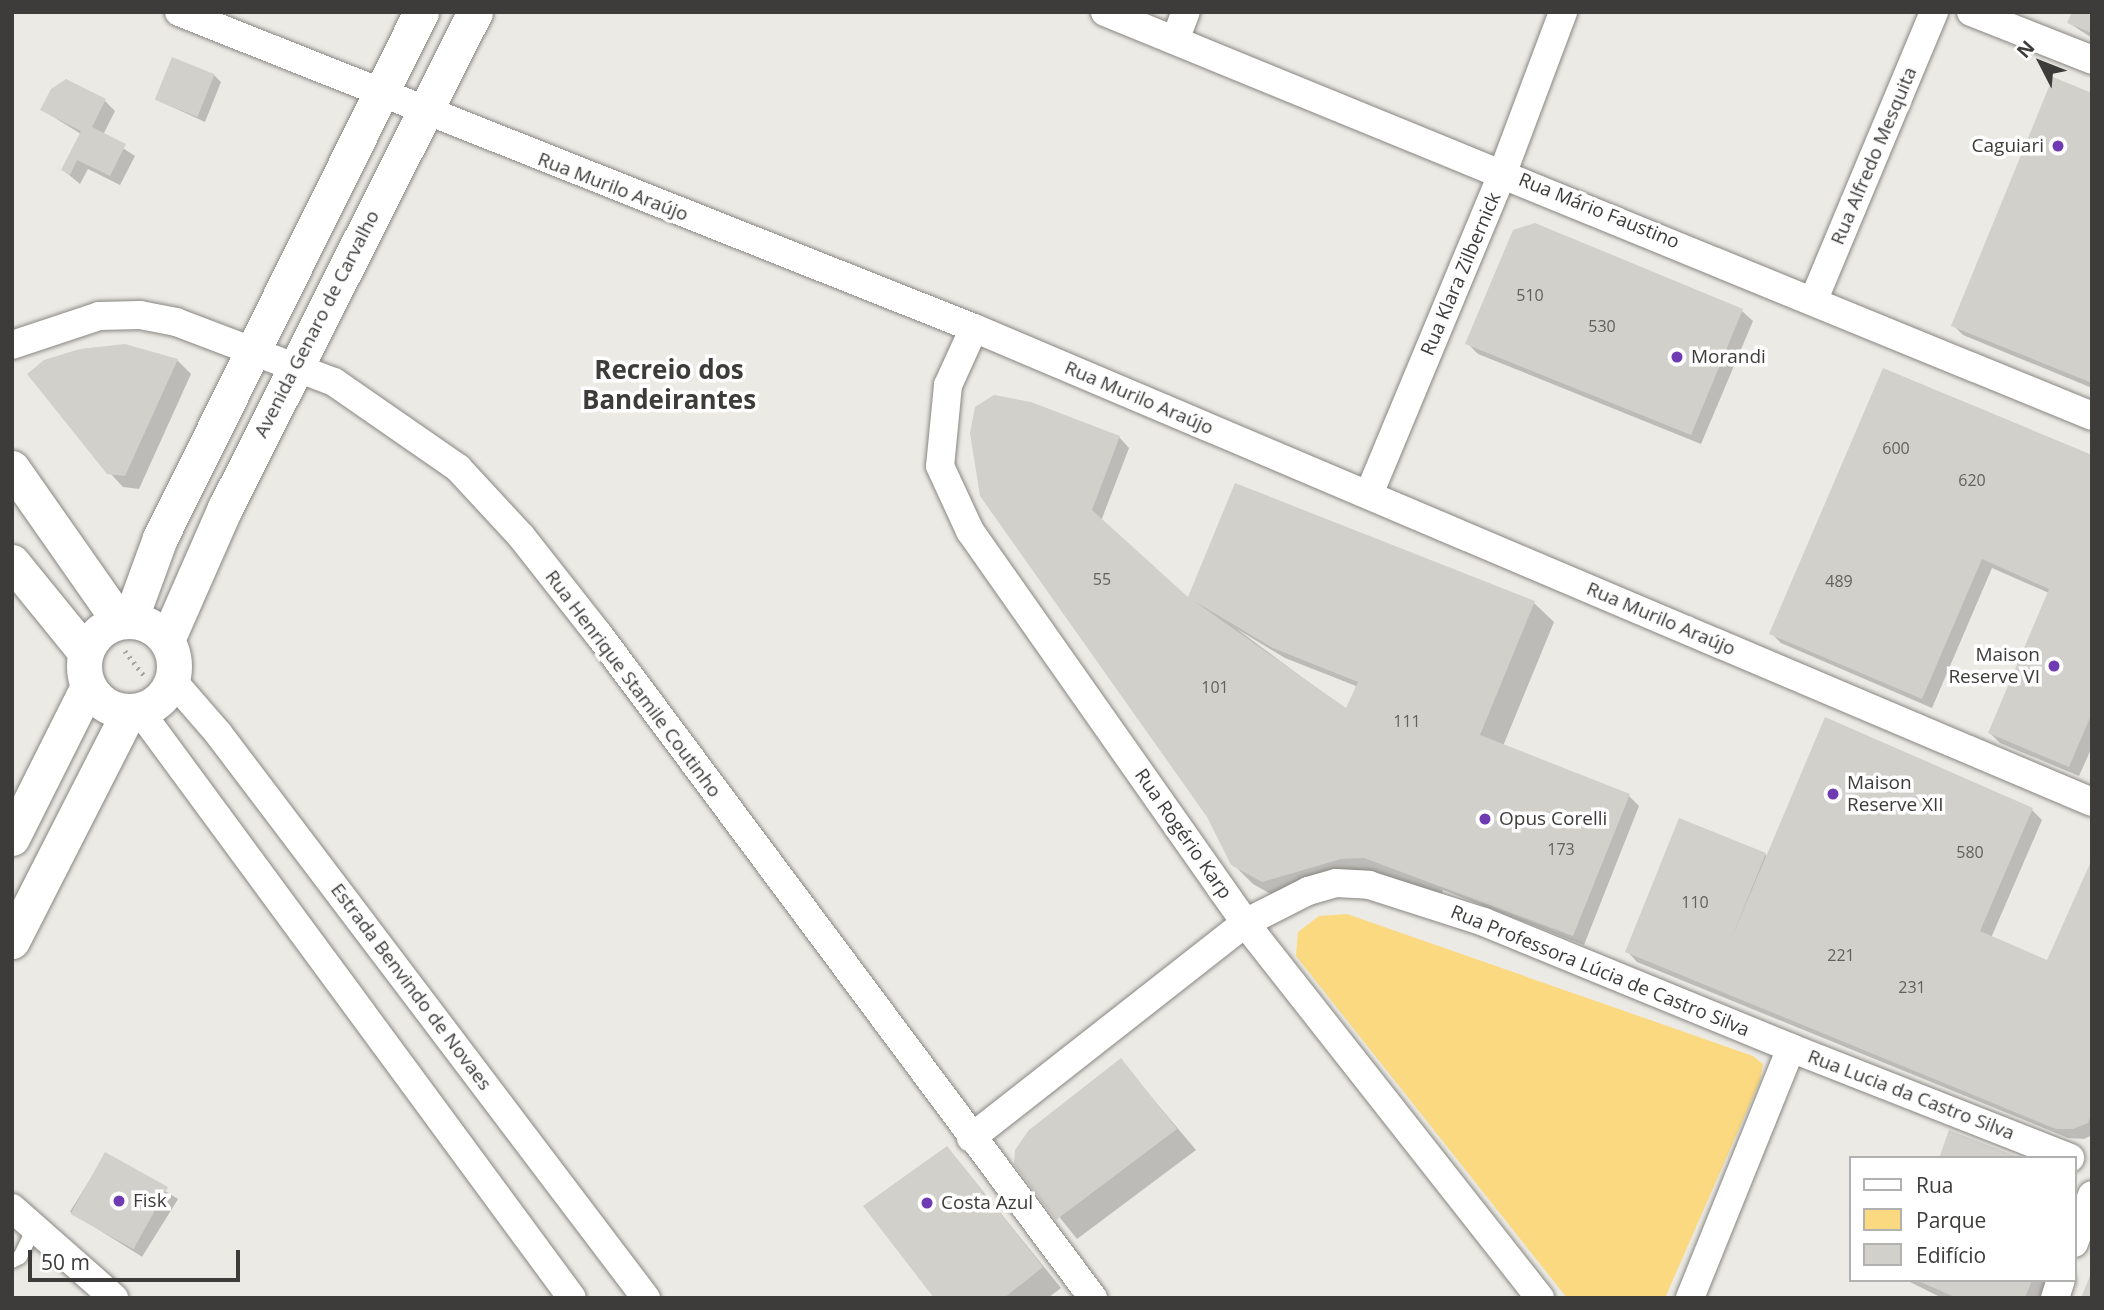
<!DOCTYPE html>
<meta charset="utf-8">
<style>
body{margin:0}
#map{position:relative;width:2104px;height:1310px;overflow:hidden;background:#eceae5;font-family:"Open Sans",sans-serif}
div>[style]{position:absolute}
.green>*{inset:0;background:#fad981}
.shadow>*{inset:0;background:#0003;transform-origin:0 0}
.building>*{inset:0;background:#d2d0cb;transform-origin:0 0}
.path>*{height:4.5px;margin-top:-2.25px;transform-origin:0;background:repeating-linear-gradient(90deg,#a7a5a2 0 2px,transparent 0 7px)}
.roads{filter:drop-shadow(0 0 2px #888681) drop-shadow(0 0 2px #888681)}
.service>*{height:14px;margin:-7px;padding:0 7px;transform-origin:7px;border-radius:7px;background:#fff}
.minor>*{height:28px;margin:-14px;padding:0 14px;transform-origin:14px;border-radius:14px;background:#fff}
.tertiary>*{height:35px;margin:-17.5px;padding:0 17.5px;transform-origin:17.5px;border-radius:17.5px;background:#fff}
.tertiary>.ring{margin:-17.5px;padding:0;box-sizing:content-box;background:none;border:35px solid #fff;border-radius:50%}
.dots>*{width:19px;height:19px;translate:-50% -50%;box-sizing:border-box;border:4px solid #fff;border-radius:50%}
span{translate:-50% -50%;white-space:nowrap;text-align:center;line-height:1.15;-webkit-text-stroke:7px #fff;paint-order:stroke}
.number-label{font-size:16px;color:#62615e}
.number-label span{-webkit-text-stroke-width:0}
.poi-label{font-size:19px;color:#3d3c3a}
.right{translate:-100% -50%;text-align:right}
.left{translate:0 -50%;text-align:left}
.street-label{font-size:19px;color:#3d3c3a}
.district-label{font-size:26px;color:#3d3c3a;font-weight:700}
.frame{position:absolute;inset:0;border:14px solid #3d3c3a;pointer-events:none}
.legend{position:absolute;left:1849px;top:1156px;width:228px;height:126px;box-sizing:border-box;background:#fff;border:2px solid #b1b1b0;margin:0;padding:9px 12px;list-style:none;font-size:21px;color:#3d3c3a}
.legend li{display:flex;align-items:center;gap:14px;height:35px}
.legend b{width:35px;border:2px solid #b1b1b0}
.north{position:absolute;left:2006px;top:28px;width:70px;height:70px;-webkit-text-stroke:5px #fff;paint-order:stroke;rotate:312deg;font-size:19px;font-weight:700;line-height:28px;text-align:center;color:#3d3c3a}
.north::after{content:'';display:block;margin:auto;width:24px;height:32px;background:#3d3c3a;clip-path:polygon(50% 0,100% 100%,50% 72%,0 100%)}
.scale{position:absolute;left:28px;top:1250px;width:212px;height:32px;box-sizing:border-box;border:4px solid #3d3c3a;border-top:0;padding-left:9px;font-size:21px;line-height:24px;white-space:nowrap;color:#3d3c3a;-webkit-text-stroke:5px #fff;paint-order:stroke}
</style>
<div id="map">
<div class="green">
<i style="clip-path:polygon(1347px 914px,1753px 1056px,1763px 1064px,1760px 1081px,1665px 1298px,1567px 1298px,1296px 956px,1298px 932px,1319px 916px)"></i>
</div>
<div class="shadow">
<i style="clip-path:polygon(2092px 12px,2092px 38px,2069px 23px)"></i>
<i style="clip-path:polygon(214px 75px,221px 82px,205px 122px,157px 100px)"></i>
<i style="clip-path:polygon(2092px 95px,2092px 388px,1963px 335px,1953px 325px)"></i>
<i style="clip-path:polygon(105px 101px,115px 111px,103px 135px,135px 156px,120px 185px,88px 169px,80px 184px,63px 170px,81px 134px,42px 110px)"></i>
<i style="clip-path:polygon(1535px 224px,1742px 311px,1753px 321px,1701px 444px,1478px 354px,1467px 343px,1515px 231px)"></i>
<i style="clip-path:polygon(177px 360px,191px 374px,139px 489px,123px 487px,109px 472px)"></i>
<i style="clip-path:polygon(evenodd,972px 433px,1119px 437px,1129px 448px,1101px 521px,1189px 600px,1236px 485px,1534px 603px,1554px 622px,1503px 746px,1629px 796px,1639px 806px,1584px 945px,1443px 890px,1441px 895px,1361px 878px,1283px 901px,1253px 884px,1233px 864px,1208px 816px,982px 496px,972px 433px,1237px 629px,1285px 658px,1356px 686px,1347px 711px,1237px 629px)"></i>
<i style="clip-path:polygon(2092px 458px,2092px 747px,2079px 776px,2000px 743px,1990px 733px,2049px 593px,1992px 568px,1932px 708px,1781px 643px,1771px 633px)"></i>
<i style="clip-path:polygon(2032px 810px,2042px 820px,1991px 938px,2047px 962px,2092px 863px,2092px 1135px,2084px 1139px,2068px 1138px,1637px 962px,1627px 951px,1765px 854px,1768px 857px)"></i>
<i style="clip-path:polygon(1121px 1061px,1196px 1150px,1077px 1239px,1016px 1163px)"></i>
<i style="left:106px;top:1154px;width:85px;height:68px;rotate:32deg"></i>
<i style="clip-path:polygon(957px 1159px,1061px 1288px,1048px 1298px,936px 1298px)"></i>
<i style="clip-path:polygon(1906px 1280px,2051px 1280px,2044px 1298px,1942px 1298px)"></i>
</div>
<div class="building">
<i style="clip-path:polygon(2072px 12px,2092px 12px,2092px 33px,2067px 23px)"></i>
<i style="left:172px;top:57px;width:46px;height:46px;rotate:22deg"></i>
<i style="clip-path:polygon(2053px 77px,2092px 93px,2092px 383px,1951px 326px)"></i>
<i style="clip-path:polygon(66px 79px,106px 99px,92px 127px,126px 144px,110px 176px,77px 160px,70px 175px,61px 170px,81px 131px,40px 110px,51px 89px)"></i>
<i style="clip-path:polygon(1535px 223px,1743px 309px,1691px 435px,1465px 344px,1513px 230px)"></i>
<i style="clip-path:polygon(125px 344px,178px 359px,125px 476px,107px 474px,27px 374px,44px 360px,80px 349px)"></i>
<i style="clip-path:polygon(1883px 368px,2092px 455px,2092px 713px,2069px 767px,1988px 733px,2049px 589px,1982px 559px,1922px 699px,1769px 634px)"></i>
<i style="clip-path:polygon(evenodd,994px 395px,1031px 402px,1120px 436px,1092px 510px,1188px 597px,1235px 483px,1535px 601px,1480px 735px,1630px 794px,1573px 936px,1364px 858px,1341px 859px,1262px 882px,1231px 865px,1207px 817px,980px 496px,970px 433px,975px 407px,994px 395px,1194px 601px,1273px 648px,1358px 682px,1346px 708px,1194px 601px)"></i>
<i style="clip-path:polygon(1825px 717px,2033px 808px,1980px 931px,2047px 960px,2092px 859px,2092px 1112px,2088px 1123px,2073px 1129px,2056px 1129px,1625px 952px,1679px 818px,1766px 853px,1729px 944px)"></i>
<i style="clip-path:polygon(1121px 1058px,1177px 1129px,1056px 1220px,1014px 1164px,1015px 1150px,1029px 1130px)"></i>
<i style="clip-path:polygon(1949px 1130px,2021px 1158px,1939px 1158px)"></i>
<i style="clip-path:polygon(947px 1146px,1043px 1267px,1004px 1298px,934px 1298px,863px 1206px)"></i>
<i style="left:105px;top:1152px;width:72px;height:71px;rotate:29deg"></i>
<i style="clip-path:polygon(2092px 1271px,2092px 1298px,2081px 1298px)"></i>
<i style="clip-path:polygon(1916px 1280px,2032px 1280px,2025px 1298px,1957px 1298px)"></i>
</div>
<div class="path">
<i style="left:125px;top:651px;width:34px;rotate:52deg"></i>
</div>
<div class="roads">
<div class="service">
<i style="left:12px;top:1261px;width:9px;rotate:-27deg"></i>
<i style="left:20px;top:1257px;width:34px;rotate:-64deg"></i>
</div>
<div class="minor">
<i style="left:179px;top:12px;width:856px;rotate:21.68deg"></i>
<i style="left:974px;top:328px;width:1214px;rotate:22.98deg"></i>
<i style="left:1105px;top:12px;width:1066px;rotate:22.26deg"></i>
<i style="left:1971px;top:12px;width:130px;rotate:21.6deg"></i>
<i style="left:1175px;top:40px;width:30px;rotate:-69deg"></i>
<i style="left:1814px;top:299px;width:311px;rotate:-67.3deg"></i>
<i style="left:974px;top:328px;width:63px;rotate:114.5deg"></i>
<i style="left:948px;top:385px;width:81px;rotate:95.6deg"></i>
<i style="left:940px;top:466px;width:72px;rotate:65.2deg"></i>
<i style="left:970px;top:531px;width:479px;rotate:54.9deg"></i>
<i style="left:1245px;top:923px;width:477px;rotate:51.8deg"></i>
<i style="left:12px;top:345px;width:92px;rotate:-18.4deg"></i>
<i style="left:99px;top:316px;width:41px;rotate:-1.4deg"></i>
<i style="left:140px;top:315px;width:37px;rotate:11deg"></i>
<i style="left:176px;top:322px;width:169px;rotate:20.8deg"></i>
<i style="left:334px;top:382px;width:151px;rotate:34.7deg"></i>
<i style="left:458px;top:468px;width:93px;rotate:47.2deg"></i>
<i style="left:521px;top:536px;width:126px;rotate:51.8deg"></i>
<i style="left:599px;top:635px;width:827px;rotate:53.31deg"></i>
<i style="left:1369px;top:494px;width:349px;rotate:-67.4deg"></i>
<i style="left:1503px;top:172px;width:171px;rotate:-69.4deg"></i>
<i style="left:172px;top:680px;width:70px;rotate:49deg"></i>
<i style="left:218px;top:733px;width:709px;rotate:52.86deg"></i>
<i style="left:139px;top:710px;width:730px;rotate:53.63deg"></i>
<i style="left:1791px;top:1048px;width:300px;rotate:21.5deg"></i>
<i style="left:971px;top:1138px;width:348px;rotate:-38.1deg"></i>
<i style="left:1245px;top:923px;width:71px;rotate:-26.9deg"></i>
<i style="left:1308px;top:891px;width:29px;rotate:-16deg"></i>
<i style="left:1336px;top:883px;width:33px;rotate:3deg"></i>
<i style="left:1369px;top:885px;width:121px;rotate:17.8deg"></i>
<i style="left:1484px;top:922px;width:332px;rotate:22.3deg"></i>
<i style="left:1791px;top:1048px;width:270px;rotate:112deg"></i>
<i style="left:12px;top:1208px;width:136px;rotate:41.4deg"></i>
<i style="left:2074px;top:1243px;width:51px;rotate:-69.4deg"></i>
<i style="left:2055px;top:1298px;width:19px;rotate:-72deg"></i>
</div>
<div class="tertiary">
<i style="left:12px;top:468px;width:187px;rotate:55deg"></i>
<i style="left:12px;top:562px;width:117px;rotate:50.9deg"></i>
<i style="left:130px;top:620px;width:87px;rotate:-69.9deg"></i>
<i style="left:160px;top:538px;width:587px;rotate:-63.61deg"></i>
<i class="ring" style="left:84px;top:621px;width:55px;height:55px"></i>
<i style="left:167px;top:640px;width:144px;rotate:-66.3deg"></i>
<i style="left:225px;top:508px;width:555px;rotate:-63.25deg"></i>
<i style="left:12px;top:838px;width:170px;rotate:-63.4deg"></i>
<i style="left:12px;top:941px;width:258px;rotate:-63deg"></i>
</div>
</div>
<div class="dots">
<i style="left:2058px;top:146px;background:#6f3bb2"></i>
<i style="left:1677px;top:357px;background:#6f3bb2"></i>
<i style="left:2054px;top:666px;background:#6f3bb2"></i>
<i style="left:1833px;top:794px;background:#6f3bb2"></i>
<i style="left:1485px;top:819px;background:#6f3bb2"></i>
<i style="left:119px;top:1201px;background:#6f3bb2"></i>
<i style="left:927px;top:1203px;background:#6f3bb2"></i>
</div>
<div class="number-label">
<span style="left:1530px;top:295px">510</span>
<span style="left:1602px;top:326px">530</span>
<span style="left:1896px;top:448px">600</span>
<span style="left:1972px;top:480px">620</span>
<span style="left:1102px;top:579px">55</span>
<span style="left:1839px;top:581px">489</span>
<span style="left:1215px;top:687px">101</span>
<span style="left:1407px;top:721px">111</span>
<span style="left:1561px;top:849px">173</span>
<span style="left:1970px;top:852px">580</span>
<span style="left:1695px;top:902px">110</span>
<span style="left:1841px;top:955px">221</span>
<span style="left:1912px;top:987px">231</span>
</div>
<div class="poi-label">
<span class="right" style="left:2044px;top:146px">Caguiari</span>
<span class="left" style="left:1691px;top:357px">Morandi</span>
<span class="right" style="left:2040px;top:666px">Maison<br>Reserve VI</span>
<span class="left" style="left:1847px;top:794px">Maison<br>Reserve XII</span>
<span class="left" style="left:1499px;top:819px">Opus Corelli</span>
<span class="left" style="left:133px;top:1201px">Fisk</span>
<span class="left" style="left:941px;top:1203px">Costa Azul</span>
</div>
<div class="street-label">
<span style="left:1874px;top:156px;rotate:-67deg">Rua Alfredo Mesquita</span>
<span style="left:613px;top:187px;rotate:21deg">Rua Murilo Araújo</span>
<span style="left:1599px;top:211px;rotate:22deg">Rua Mário Faustino</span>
<span style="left:1461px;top:274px;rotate:-67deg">Rua Klara Zilbernick</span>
<span style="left:317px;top:324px;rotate:-63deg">Avenida Genaro de Carvalho</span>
<span style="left:1139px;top:398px;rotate:23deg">Rua Murilo Araújo</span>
<span style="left:1661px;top:619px;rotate:23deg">Rua Murilo Araújo</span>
<span style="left:633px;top:684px;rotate:53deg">Rua Henrique Stamile Coutinho</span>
<span style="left:1183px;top:834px;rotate:55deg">Rua Rogério Karp</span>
<span style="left:1600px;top:971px;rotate:22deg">Rua Professora Lúcia de Castro Silva</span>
<span style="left:411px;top:987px;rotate:53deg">Estrada Benvindo de Novaes</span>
<span style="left:1911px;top:1095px;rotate:21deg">Rua Lucia da Castro Silva</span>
</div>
<div class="district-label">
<span style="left:669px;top:385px">Recreio dos<br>Bandeirantes</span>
</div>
<div class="frame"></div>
<ul class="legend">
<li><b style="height:9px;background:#fff"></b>Rua</li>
<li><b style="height:19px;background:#fad981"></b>Parque</li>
<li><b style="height:19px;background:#d2d0cb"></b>Edifício</li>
</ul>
<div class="north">N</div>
<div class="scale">50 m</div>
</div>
